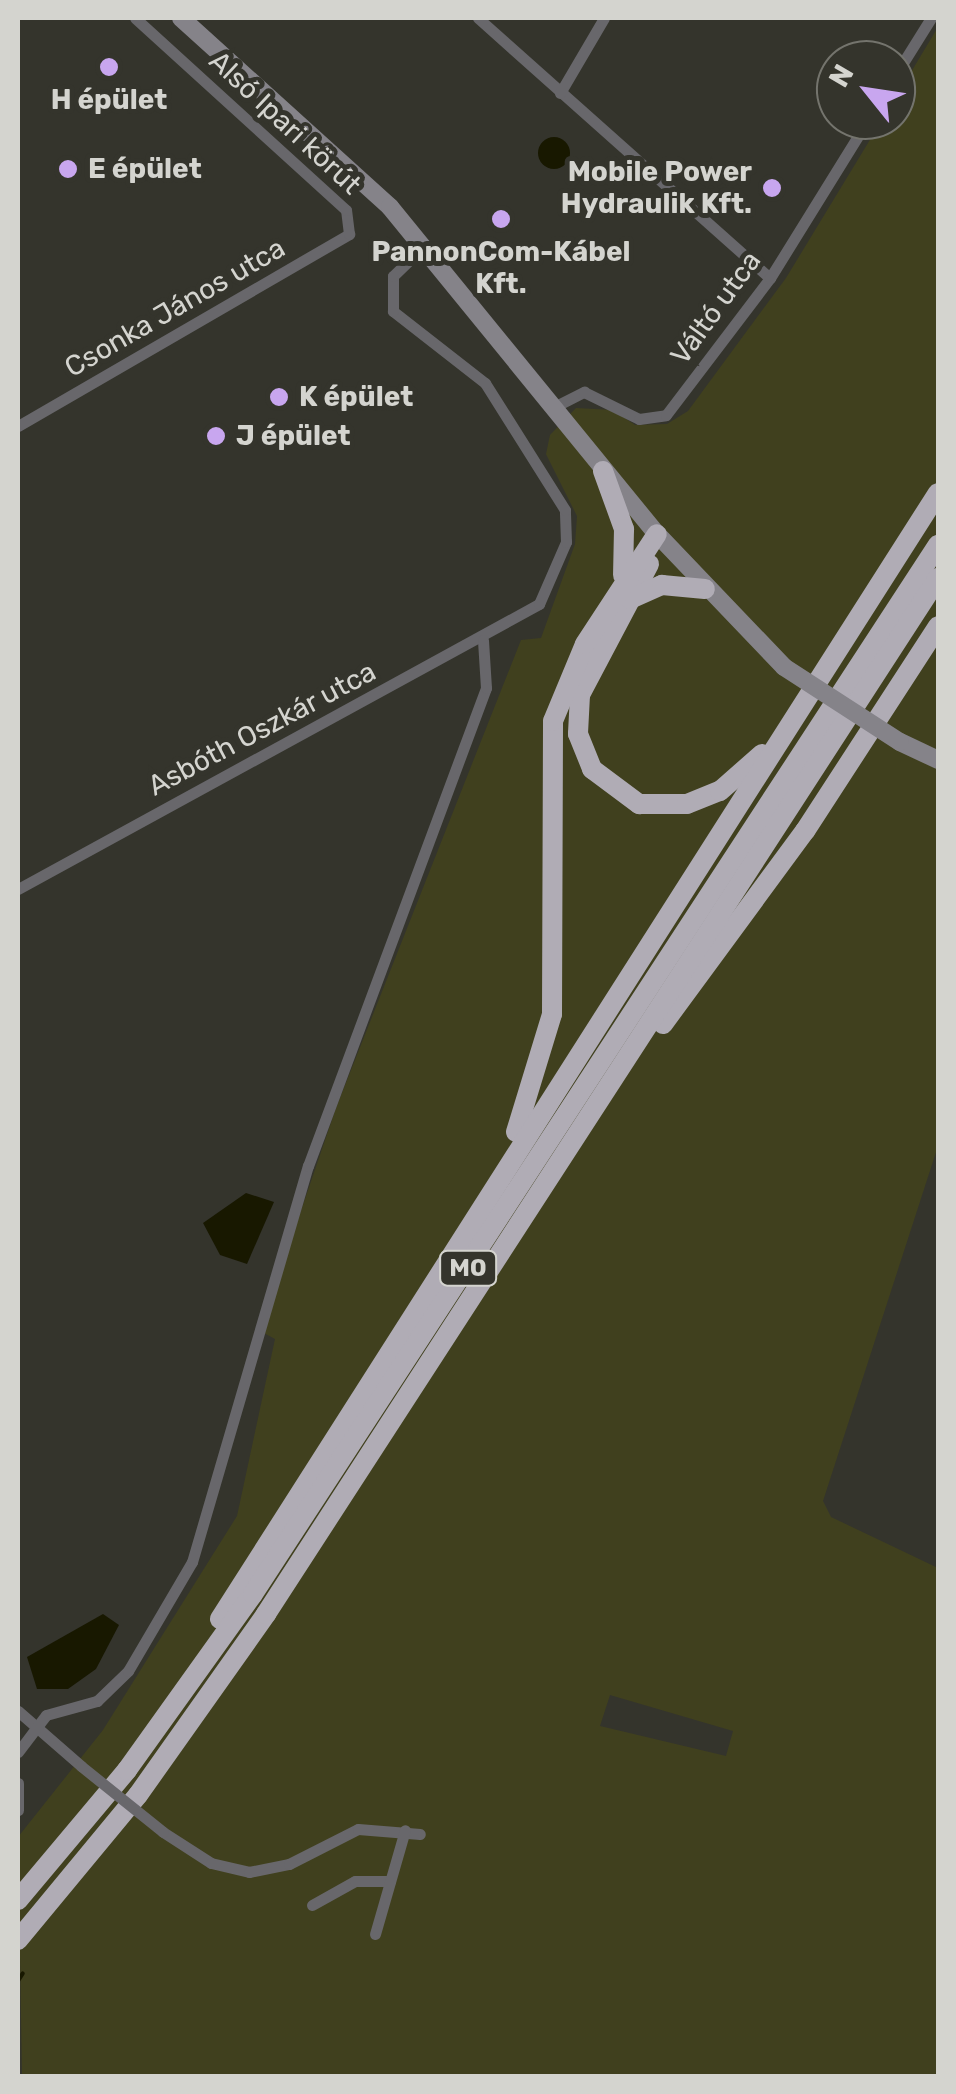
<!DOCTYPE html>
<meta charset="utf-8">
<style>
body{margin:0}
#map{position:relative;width:956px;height:2094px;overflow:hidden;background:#34342c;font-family:Rubik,sans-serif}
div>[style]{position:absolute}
.green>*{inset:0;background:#40401e}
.water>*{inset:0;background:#181800}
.round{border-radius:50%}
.stream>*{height:4px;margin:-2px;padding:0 2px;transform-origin:2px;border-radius:2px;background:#181800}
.street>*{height:11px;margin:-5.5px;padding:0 5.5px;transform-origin:5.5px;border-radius:5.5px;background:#68676b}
.secondary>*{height:18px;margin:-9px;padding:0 9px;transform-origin:9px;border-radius:9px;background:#858389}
.highway>*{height:20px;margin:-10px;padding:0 10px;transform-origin:10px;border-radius:10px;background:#b0acb5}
.street-bridge>*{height:11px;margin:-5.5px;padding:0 5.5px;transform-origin:5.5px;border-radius:5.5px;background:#68676b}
.secondary-bridge>*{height:18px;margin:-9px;padding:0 9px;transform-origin:9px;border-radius:9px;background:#858389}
.dots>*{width:28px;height:28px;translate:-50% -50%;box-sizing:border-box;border:5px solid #34342c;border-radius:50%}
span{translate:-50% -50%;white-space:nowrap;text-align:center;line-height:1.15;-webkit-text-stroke:10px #34342c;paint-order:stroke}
.shield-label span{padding:2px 8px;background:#34342c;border:2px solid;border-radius:8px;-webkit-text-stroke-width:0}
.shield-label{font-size:25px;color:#d4d4cf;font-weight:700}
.poi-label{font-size:28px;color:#d4d4cf;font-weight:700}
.left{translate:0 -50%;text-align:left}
.right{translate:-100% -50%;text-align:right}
.street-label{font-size:28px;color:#d4d4cf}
.frame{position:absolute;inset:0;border:20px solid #d4d4cf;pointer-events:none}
.north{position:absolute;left:816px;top:40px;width:100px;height:100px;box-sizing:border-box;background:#34342c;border:2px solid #74746d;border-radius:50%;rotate:300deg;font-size:28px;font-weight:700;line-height:40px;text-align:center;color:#d4d4cf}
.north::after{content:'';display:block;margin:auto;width:35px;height:45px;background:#c8a6ef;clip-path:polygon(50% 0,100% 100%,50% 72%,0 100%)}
</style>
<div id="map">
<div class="green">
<i style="clip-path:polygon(evenodd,938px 27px,938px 1146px,823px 1501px,831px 1517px,938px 1568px,938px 2076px,22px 2076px,18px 1837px,103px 1730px,237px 1516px,275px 1339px,260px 1331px,336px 1108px,521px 640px,541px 638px,575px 544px,577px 516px,546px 454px,550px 435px,576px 408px,613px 410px,635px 425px,667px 424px,688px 411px,786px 278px,882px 120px,896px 120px,896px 97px,938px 27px,610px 1695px,733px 1731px,726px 1756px,600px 1726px,610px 1695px)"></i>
</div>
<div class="water">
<i class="round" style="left:538px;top:137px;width:32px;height:32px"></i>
<i style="clip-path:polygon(246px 1193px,274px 1202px,247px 1264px,220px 1255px,203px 1223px)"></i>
<i style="clip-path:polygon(103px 1614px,119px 1625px,96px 1669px,68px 1689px,37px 1689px,27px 1657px)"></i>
</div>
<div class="stream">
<i style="left:18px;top:1981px;width:9px;rotate:-58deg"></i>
</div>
<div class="street">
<i style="left:478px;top:18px;width:391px;rotate:41.7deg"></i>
<i style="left:896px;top:74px;width:66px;rotate:-58deg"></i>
<i style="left:560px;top:93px;width:87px;rotate:-59.6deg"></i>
<i style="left:554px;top:407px;width:34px;rotate:-27deg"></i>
<i style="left:584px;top:392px;width:61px;rotate:26.1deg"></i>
<i style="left:639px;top:419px;width:27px;rotate:-8deg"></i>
<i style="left:666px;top:415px;width:172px;rotate:-52.8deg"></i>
<i style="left:770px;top:278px;width:186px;rotate:-58.2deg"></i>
<i style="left:18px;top:426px;width:383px;rotate:-30.1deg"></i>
<i style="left:349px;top:234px;width:24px;rotate:-97deg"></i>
<i style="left:346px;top:210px;width:285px;rotate:-137.7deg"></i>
<i style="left:18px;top:889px;width:594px;rotate:-28.68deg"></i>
<i style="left:539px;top:604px;width:68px;rotate:-66.5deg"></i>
<i style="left:566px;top:542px;width:32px;rotate:-92deg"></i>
<i style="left:565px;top:510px;width:150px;rotate:-122.2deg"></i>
<i style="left:485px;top:383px;width:117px;rotate:-142deg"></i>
<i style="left:393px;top:311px;width:35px;rotate:-90deg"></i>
<i style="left:393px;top:276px;width:45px;rotate:-44.1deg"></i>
<i style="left:18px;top:1711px;width:84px;rotate:41.1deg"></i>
<i style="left:18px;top:1752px;width:46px;rotate:-52.9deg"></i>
<i style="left:46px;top:1715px;width:53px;rotate:-15.4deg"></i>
<i style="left:97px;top:1701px;width:43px;rotate:-44.1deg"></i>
<i style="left:128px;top:1671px;width:126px;rotate:-59.6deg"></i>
<i style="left:192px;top:1562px;width:413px;rotate:-73.7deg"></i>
<i style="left:308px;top:1166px;width:510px;rotate:-69.58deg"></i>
<i style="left:486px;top:688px;width:48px;rotate:-93.6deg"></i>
<i style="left:18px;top:1783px;width:27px;rotate:90deg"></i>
<i style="left:163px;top:1832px;width:57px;rotate:32.9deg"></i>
<i style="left:211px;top:1863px;width:39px;rotate:13deg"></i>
<i style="left:249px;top:1872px;width:41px;rotate:-11.3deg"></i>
<i style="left:289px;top:1864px;width:77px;rotate:-26.9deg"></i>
<i style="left:358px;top:1829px;width:62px;rotate:4.6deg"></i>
<i style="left:312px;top:1905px;width:49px;rotate:-29.2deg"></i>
<i style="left:355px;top:1881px;width:35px"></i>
<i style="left:375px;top:1934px;width:108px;rotate:-73.9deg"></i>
</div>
<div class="secondary">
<i style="left:181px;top:18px;width:282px;rotate:42.1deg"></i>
<i style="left:390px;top:207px;width:422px;rotate:50.8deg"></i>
<i style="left:657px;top:534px;width:184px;rotate:46.3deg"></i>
<i style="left:900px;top:742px;width:42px;rotate:25.3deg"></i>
</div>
<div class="highway">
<i style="left:603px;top:471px;width:62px;rotate:70.1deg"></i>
<i style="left:624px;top:529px;width:46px;rotate:91.2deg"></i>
<i style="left:649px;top:564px;width:148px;rotate:117.8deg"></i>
<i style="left:580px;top:695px;width:39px;rotate:93deg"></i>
<i style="left:578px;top:734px;width:38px;rotate:68deg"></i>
<i style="left:592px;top:769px;width:59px;rotate:36.7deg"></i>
<i style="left:639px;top:804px;width:48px"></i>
<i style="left:687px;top:804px;width:35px;rotate:-22deg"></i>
<i style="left:720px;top:791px;width:56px;rotate:-41.4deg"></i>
<i style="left:630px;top:599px;width:35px;rotate:-24deg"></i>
<i style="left:662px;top:585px;width:43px;rotate:5.3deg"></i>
<i style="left:663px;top:1024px;width:240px;rotate:-53.7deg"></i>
<i style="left:805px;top:831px;width:244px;rotate:-57deg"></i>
<i style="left:516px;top:1132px;width:123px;rotate:-73deg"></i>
<i style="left:552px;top:1014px;width:293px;rotate:-89.8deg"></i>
<i style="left:553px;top:721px;width:83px;rotate:-67.4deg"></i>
<i style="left:585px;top:644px;width:131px;rotate:-56.8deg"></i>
<i style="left:220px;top:1619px;width:1335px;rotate:-57.48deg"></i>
<i style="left:18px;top:1900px;width:170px;rotate:-50deg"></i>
<i style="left:127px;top:1770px;width:216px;rotate:-54.4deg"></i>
<i style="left:253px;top:1594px;width:1253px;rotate:-56.86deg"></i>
<i style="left:18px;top:1940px;width:188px;rotate:-50.4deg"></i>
<i style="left:138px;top:1795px;width:222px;rotate:-54.7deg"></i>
<i style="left:266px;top:1614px;width:1235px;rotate:-57.03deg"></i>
</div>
<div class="street-bridge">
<i style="left:81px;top:1766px;width:105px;rotate:38.8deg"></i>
</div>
<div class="secondary-bridge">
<i style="left:784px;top:667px;width:138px;rotate:32.9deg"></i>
</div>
<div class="dots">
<i style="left:109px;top:67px;background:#c8a6ef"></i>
<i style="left:68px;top:169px;background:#c8a6ef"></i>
<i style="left:772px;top:188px;background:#c8a6ef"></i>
<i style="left:501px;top:219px;background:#c8a6ef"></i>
<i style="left:279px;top:397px;background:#c8a6ef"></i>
<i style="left:216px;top:436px;background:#c8a6ef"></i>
</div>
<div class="shield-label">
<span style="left:468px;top:1268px">M0</span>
</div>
<div class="poi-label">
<span style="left:109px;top:100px">H épület</span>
<span class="left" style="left:88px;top:169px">E épület</span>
<span class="right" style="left:752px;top:188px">Mobile Power<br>Hydraulik Kft.</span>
<span style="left:501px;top:268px">PannonCom-Kábel<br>Kft.</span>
<span class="left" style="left:299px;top:397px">K épület</span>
<span class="left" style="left:236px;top:436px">J épület</span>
</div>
<div class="street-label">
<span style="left:285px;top:123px;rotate:43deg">Alsó Ipari körút</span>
<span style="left:175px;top:308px;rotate:-30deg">Csonka János utca</span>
<span style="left:716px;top:308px;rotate:-54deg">Váltó utca</span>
<span style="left:262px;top:729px;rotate:-28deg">Asbóth Oszkár utca</span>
</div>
<div class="frame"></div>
<div class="north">N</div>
</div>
